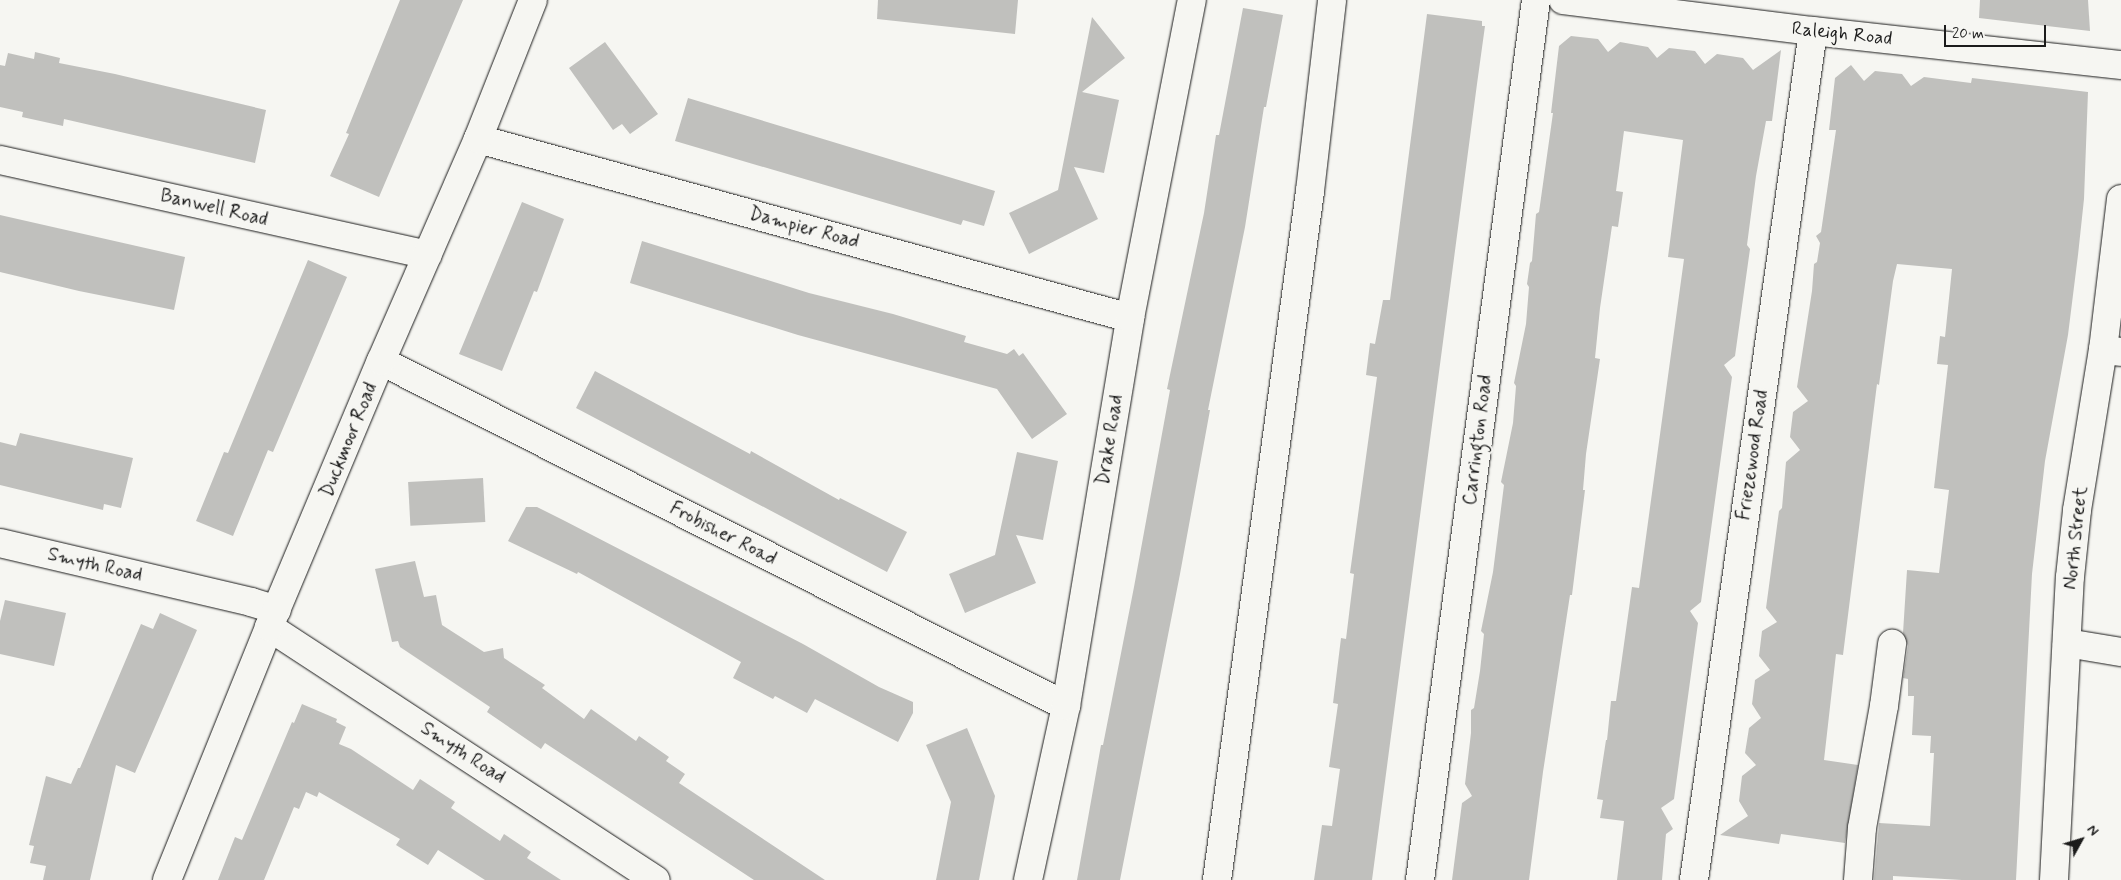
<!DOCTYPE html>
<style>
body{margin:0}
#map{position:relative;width:2121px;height:880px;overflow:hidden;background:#f6f6f2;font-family:Mynerve,sans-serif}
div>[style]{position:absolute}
.building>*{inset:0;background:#c0c0bd;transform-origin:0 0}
.roads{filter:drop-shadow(0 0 1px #1c1c1c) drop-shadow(0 0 1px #1c1c1c)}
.minor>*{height:28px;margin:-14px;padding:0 14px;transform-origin:14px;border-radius:14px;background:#f6f6f2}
.major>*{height:28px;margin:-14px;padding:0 14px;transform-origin:14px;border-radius:14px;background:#f6f6f2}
span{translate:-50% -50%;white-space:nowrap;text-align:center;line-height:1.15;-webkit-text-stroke:4.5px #f6f6f2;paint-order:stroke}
.street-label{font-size:19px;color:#1c1c1c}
.north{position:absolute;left:2056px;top:815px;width:50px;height:50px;-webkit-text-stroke:4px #f6f6f2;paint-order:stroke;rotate:51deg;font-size:14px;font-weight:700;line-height:20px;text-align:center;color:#1c1c1c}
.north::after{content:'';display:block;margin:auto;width:18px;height:22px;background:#1c1c1c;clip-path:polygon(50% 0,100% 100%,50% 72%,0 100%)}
.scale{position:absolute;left:1944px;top:25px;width:102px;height:22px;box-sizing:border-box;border:2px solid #1c1c1c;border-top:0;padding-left:6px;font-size:15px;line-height:18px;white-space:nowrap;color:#1c1c1c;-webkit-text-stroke:4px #f6f6f2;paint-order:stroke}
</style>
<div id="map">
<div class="building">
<i style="clip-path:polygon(400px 0,463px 0,379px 197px,330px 176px,349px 134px,346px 133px)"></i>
<i style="clip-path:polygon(878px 0,1018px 0,1015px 34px,877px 19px)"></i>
<i style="clip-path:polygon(1980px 0,2088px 0,2090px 31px,1979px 18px)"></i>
<i style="clip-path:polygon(1243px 8px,1283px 15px,1266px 107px,1264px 107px,1245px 227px,1208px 410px,1210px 410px,1180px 574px,1120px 880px,1077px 880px,1101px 745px,1103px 745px,1134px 587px,1170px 390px,1167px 389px,1204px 213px,1216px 135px,1219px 135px)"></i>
<i style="clip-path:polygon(1427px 14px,1482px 21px,1482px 26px,1485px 26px,1477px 84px,1372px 880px,1314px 880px,1322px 825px,1332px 826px,1340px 769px,1329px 767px,1338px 704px,1333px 703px,1341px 638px,1346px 639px,1350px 606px,1354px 574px,1350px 573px,1377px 377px,1366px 375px,1370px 343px,1375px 344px,1383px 300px,1390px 300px)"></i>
<i style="clip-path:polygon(1092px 17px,1125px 58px,1082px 92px,1119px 100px,1104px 173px,1074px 167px,1098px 219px,1029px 254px,1009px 213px,1058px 190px)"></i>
<i style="clip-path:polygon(1571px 36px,1598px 39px,1608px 52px,1620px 42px,1648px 47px,1657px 58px,1669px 48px,1695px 51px,1705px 64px,1717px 54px,1743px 58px,1753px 70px,1781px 50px,1772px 121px,1766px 121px,1756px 176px,1747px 245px,1750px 249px,1735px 356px,1724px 365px,1732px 377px,1701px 602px,1690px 611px,1698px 623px,1674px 799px,1661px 808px,1673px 829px,1666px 834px,1662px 880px,1617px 880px,1624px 821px,1600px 818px,1603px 800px,1597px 799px,1606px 740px,1607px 740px,1611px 701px,1616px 701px,1632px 587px,1639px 588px,1684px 259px,1668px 257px,1683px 140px,1624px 131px,1616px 191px,1623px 192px,1618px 227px,1612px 226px,1600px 308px,1595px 358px,1600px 359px,1586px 454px,1583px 490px,1585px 490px,1572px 595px,1570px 595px,1543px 772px,1529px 880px,1452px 880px,1462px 803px,1472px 796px,1465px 784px,1471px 733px,1471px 710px,1474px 708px,1480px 671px,1484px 634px,1481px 631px,1493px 572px,1504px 485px,1501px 482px,1513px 423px,1516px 386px,1514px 383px,1526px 324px,1529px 287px,1527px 284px,1530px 263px,1532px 261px,1536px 214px,1539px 212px,1553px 113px,1551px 113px,1559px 46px)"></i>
<i style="clip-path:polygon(605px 42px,658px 114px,630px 134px,622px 124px,613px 130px,569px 68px)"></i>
<i style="clip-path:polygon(35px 52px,60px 58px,59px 63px,115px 74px,266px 110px,255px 163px,64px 119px,63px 126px,22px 117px,23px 112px,0 107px,0 65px,5px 66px,8px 53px,34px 59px)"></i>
<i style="clip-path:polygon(1851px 65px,1864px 81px,1875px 71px,1902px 74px,1911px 86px,1924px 77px,1971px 83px,1972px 78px,2088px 92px,2084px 199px,2078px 255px,2068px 335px,2045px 461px,2032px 574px,2016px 880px,1962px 880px,1893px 876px,1893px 880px,1874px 880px,1879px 823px,1930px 826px,1934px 753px,1930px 753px,1931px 736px,1912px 735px,1914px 696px,1908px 696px,1908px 679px,1903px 678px,1908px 646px,1903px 633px,1907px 570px,1939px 573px,1949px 490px,1934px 488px,1948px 365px,1937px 364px,1940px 336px,1945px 337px,1952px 269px,1897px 264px,1893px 281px,1879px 385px,1877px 384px,1843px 655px,1836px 654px,1824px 760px,1858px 765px,1845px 843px,1781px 834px,1779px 844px,1720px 835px,1748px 816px,1739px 801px,1742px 776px,1756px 765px,1745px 753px,1749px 728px,1761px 718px,1752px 704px,1755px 680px,1770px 670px,1759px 656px,1762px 631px,1777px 622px,1766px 608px,1779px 511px,1782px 508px,1786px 462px,1800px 450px,1790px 437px,1793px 412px,1808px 401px,1797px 387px,1812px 291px,1814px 264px,1817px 262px,1820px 243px,1816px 236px,1821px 232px,1836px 130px,1829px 130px,1835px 78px)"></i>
<i style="clip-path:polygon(688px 98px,995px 191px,984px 226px,963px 220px,961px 225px,675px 141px)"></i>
<i style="clip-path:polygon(522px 202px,564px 219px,537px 292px,534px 291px,502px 371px,459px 354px)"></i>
<i style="clip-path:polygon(0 215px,185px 257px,174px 310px,79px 291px,0 272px)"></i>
<i style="clip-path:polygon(642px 241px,809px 293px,893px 314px,966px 336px,964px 342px,1007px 354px,1014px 349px,1019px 356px,1023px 353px,1067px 414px,1032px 439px,997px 389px,798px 335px,630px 283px)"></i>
<i style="clip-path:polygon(308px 260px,347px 277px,273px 452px,268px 450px,233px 536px,196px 521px,224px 452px,228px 453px)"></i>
<i style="clip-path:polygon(595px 371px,750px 454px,751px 451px,839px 500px,840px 498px,907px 532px,887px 572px,576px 408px)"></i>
<i style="clip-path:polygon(20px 433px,133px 458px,121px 508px,104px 504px,103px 510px,0 485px,0 442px,16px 446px)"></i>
<i style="clip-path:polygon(1017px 452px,1058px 461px,1043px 540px,1016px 535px,1036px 583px,965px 613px,949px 574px,995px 555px)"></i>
<i style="left:483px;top:478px;width:44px;height:75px;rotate:87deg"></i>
<i style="clip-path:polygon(526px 507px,537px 507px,563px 520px,803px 644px,879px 687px,913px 702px,913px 713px,898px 742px,815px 699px,807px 713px,775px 696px,773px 699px,733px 678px,741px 662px,578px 572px,577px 574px,508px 541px)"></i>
<i style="clip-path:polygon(415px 561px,424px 597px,436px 595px,442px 625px,484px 652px,503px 648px,504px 658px,545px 685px,542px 688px,584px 719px,591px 709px,636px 741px,639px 736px,669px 757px,666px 761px,685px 774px,679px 783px,825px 880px,754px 880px,545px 743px,541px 749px,487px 712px,490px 707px,400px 647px,398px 641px,392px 642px,375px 569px)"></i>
<i style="clip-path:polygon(5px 600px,66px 613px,54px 666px,0 654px,0 621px)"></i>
<i style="clip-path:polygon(160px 613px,197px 630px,135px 773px,116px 765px,90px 880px,43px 880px,46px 866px,30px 863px,34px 846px,29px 845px,46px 776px,71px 784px,78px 768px,80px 768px,141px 624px,153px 629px)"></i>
<i style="clip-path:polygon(302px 704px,337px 719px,336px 722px,346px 727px,339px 744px,351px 749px,413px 790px,420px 779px,455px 802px,451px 808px,500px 841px,504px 834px,531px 852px,527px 858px,561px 880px,485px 880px,438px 850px,428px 865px,396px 845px,400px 839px,319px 792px,317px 797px,306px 792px,299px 809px,294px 807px,264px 880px,218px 880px,235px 837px,242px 840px,292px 722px,294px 723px)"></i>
<i style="clip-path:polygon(967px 728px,995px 796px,979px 880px,936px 880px,951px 802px,926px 745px)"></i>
</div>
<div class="roads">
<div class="minor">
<i style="left:1563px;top:0;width:252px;rotate:7.1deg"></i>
<i style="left:1813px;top:31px;width:310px;rotate:6.3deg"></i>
<i style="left:478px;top:139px;width:676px;rotate:15.35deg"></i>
<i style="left:0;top:160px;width:438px;rotate:12.5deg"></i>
<i style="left:2103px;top:350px;width:18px;rotate:6deg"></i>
<i style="left:381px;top:361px;width:767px;rotate:26.73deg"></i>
<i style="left:0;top:543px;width:258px;rotate:13.2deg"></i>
<i style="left:251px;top:602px;width:27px;rotate:17deg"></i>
<i style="left:269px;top:627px;width:462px;rotate:33.2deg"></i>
<i style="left:2067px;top:643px;width:55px;rotate:9.5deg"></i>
<i style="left:167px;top:880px;width:273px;rotate:-68deg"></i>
<i style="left:269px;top:627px;width:289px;rotate:-67.2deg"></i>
<i style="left:381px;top:361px;width:242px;rotate:-66.4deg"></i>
<i style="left:478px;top:139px;width:149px;rotate:-68.4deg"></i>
<i style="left:1028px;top:880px;width:178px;rotate:-77.7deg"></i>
<i style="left:1066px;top:706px;width:393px;rotate:-80.6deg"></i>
<i style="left:1130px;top:318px;width:324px;rotate:-79deg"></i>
<i style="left:1217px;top:880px;width:695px;rotate:-82.31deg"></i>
<i style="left:1310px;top:191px;width:192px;rotate:-83.4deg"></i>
<i style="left:1420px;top:880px;width:888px;rotate:-82.49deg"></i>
<i style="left:1694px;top:880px;width:857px;rotate:-82.02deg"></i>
<i style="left:1858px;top:880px;width:52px;rotate:-85.6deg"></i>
<i style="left:1862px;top:828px;width:124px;rotate:-79.8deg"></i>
<i style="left:1884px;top:706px;width:63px;rotate:-82.6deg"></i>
</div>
<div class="major">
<i style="left:2054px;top:880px;width:303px;rotate:-87deg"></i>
<i style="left:2070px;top:577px;width:67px;rotate:-84deg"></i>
<i style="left:2077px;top:510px;width:162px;rotate:-80.8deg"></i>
<i style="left:2103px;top:350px;width:152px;rotate:-83.2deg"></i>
</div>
</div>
<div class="street-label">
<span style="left:1842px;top:34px;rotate:6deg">Raleigh Road</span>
<span style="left:214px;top:208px;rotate:13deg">Banwell Road</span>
<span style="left:804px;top:228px;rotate:15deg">Dampier Road</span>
<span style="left:349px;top:440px;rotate:-68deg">Duckmoor Road</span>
<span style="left:1110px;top:440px;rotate:-81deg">Drake Road</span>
<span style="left:1478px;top:440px;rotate:-83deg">Carrington Road</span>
<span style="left:1753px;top:455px;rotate:-82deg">Friezewood Road</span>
<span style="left:723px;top:534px;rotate:27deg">Frobisher Road</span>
<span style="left:2076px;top:538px;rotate:-84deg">North Street</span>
<span style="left:95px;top:565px;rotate:13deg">Smyth Road</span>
<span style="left:463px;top:753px;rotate:33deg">Smyth Road</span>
</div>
<div class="north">N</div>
<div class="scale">20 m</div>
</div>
